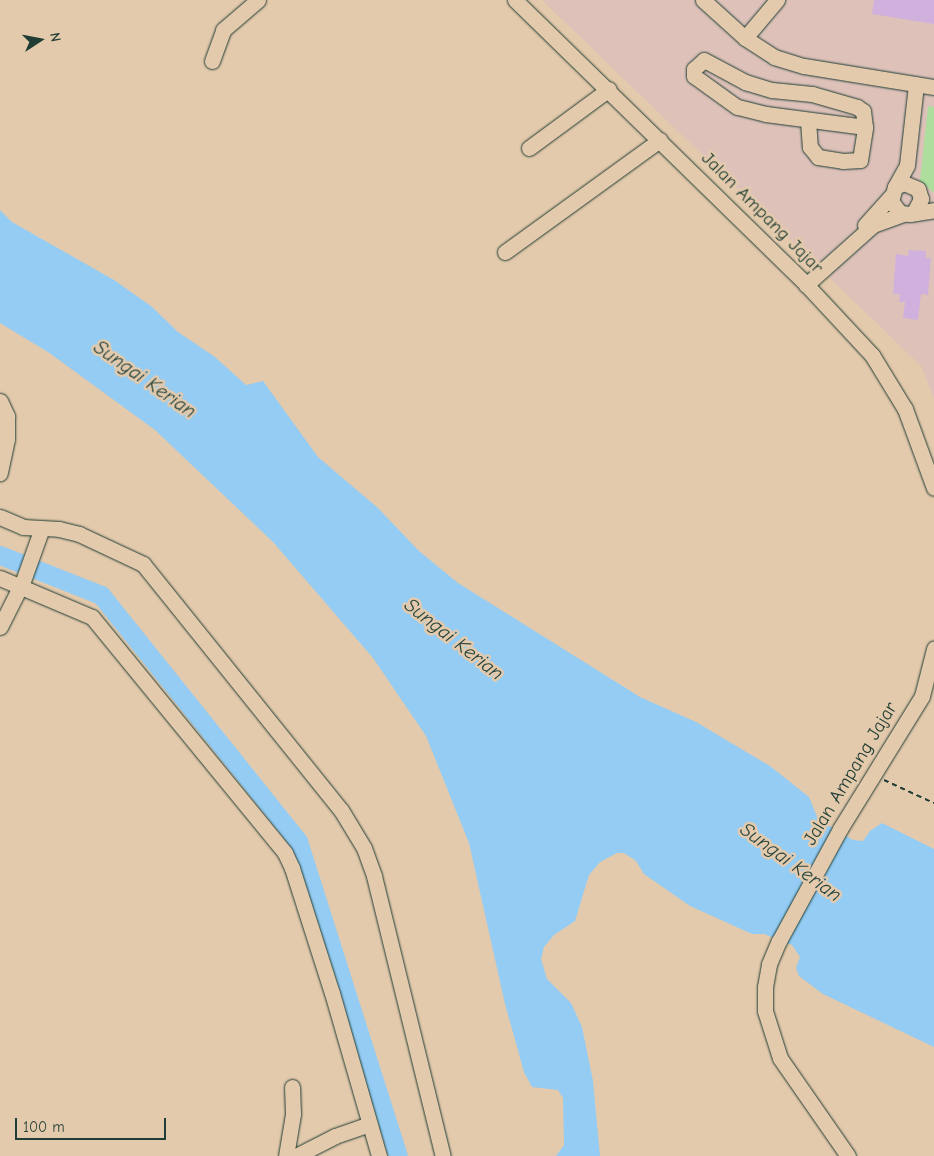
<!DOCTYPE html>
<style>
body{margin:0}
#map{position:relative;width:934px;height:1156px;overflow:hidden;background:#e4caac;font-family:"Comic Neue",sans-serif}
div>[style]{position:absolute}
.built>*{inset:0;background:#dec2ba}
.green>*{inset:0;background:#aede9e}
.water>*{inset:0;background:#94ccf3}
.river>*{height:19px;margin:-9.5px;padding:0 9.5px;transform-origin:9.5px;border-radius:9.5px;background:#94ccf3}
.building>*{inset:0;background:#d0b0dc}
.path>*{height:2px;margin-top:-1px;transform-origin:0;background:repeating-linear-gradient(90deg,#1f3d34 0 5px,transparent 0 9px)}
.roads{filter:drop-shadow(0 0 1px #1f3d34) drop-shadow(0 0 1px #1f3d34)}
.minor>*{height:15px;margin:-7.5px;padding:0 7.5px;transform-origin:7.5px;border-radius:7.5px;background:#e4caac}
span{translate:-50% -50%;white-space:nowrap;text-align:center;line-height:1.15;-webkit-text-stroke:5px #e4caac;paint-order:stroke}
.street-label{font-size:19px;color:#1f3d34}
.water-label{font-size:20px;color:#25443e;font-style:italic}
.north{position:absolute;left:15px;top:15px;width:50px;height:50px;-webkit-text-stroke:4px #e4caac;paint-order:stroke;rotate:79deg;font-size:14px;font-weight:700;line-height:20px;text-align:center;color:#1f3d34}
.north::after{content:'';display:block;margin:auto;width:18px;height:22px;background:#1f3d34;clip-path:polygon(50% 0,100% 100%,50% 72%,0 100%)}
.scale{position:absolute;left:15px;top:1118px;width:151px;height:22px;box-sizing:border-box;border:2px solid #1f3d34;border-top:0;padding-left:6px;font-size:15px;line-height:18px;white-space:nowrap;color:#1f3d34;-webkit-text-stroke:4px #e4caac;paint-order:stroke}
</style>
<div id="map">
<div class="built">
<i style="clip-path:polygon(542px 0,934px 0,934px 399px,921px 366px)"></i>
</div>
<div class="green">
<i style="clip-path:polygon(928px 106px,934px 107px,934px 193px,920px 181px)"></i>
</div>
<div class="water">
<i style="clip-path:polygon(0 210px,12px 222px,114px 280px,151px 306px,178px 332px,215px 357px,246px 385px,263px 381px,318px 457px,378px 508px,419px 551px,458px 583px,640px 697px,696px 722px,770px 766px,809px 797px,818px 819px,853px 840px,863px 841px,870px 831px,882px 823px,934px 849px,934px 1047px,823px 994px,799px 976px,796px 968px,800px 957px,792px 945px,764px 934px,752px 934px,690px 906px,644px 874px,636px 861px,624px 853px,617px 853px,600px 862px,589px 875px,575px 921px,554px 935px,544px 947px,541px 959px,547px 979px,571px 1003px,582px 1027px,593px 1081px,600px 1156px,556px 1156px,564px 1145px,563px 1098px,558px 1090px,532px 1087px,524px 1072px,505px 1004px,469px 843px,426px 736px,373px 658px,273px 542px,155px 430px,48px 352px,0 323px)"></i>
</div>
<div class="river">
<i style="left:0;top:555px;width:109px;rotate:21.6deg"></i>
<i style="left:101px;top:595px;width:315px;rotate:51.3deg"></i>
<i style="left:298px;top:841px;width:330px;rotate:72.4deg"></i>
</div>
<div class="building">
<i style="clip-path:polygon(874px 0,934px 0,934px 24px,872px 14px)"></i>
<i style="clip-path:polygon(909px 250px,926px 251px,926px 258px,931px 258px,928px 295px,921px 294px,918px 320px,903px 318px,905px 302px,899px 302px,900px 294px,893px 294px,896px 254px,908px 256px)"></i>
</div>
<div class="path">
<i style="left:884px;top:780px;width:55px;rotate:24.7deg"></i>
</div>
<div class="roads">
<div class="minor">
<i style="left:515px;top:0;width:401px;rotate:44.3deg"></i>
<i style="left:802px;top:280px;width:103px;rotate:47deg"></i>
<i style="left:872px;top:355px;width:63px;rotate:58.6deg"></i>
<i style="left:905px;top:409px;width:84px;rotate:69.8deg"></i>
<i style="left:703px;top:0;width:57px;rotate:42.1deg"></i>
<i style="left:745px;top:38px;width:35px;rotate:33deg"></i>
<i style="left:774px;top:57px;width:31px;rotate:17deg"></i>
<i style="left:804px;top:66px;width:132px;rotate:9.2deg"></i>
<i style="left:745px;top:38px;width:50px;rotate:-49.9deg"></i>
<i style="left:704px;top:60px;width:47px;rotate:28.2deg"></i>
<i style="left:745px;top:82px;width:28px;rotate:17deg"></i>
<i style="left:772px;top:90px;width:40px;rotate:5.7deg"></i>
<i style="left:812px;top:94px;width:47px;rotate:16.1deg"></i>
<i style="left:857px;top:107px;width:7px;rotate:34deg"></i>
<i style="left:863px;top:111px;width:16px;rotate:83deg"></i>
<i style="left:865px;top:127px;width:100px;rotate:-172.5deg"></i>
<i style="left:766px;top:114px;width:30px;rotate:-166deg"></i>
<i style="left:737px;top:107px;width:53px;rotate:-144.2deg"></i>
<i style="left:694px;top:76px;width:7px;rotate:-90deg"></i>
<i style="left:694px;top:69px;width:13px;rotate:-42deg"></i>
<i style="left:212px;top:61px;width:33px;rotate:-70deg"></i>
<i style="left:223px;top:30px;width:46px;rotate:-40.6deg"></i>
<i style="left:808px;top:120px;width:27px;rotate:86deg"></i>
<i style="left:810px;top:147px;width:13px;rotate:51deg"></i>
<i style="left:818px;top:157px;width:25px;rotate:9deg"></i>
<i style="left:843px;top:161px;width:17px;rotate:-3deg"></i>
<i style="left:860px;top:160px;width:33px;rotate:-81deg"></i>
<i style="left:529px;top:148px;width:99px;rotate:-36.4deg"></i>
<i style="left:895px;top:187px;width:25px;rotate:-61deg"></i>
<i style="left:907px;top:165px;width:81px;rotate:-83.6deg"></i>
<i style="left:914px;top:212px;width:15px;rotate:-62deg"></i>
<i style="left:921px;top:199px;width:10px;rotate:-107deg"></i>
<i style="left:918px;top:189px;width:15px;rotate:-157deg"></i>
<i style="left:904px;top:183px;width:10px;rotate:156deg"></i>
<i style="left:895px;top:187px;width:15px;rotate:106deg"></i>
<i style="left:891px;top:201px;width:15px;rotate:53deg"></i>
<i style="left:900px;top:213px;width:10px;rotate:6deg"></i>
<i style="left:910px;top:214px;width:24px;rotate:-9deg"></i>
<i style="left:865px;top:225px;width:39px;rotate:-48deg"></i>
<i style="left:505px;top:252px;width:191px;rotate:-35.9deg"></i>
<i style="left:806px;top:285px;width:90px;rotate:-41.8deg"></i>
<i style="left:873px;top:225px;width:33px;rotate:-20deg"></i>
<i style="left:0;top:401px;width:17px;rotate:65deg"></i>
<i style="left:7px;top:416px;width:23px;rotate:90deg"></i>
<i style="left:7px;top:439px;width:35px;rotate:102deg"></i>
<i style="left:0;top:517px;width:25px;rotate:23deg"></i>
<i style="left:23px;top:527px;width:36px;rotate:3deg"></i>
<i style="left:59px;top:529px;width:21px;rotate:14deg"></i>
<i style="left:79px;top:534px;width:71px;rotate:25.1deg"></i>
<i style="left:143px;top:564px;width:316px;rotate:51.2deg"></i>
<i style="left:341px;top:810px;width:44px;rotate:58.8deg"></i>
<i style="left:364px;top:848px;width:30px;rotate:70deg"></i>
<i style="left:374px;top:876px;width:288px;rotate:76.2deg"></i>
<i style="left:0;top:578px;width:100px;rotate:23deg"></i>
<i style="left:92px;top:617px;width:305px;rotate:50.7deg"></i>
<i style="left:285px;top:853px;width:17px;rotate:65deg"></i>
<i style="left:292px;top:868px;width:131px;rotate:72.3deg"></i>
<i style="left:332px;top:993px;width:170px;rotate:73.9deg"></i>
<i style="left:0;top:627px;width:51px;rotate:-63.4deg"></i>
<i style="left:23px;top:581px;width:56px;rotate:-70.3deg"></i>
<i style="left:286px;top:1156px;width:43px;rotate:-80.5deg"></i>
<i style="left:293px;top:1114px;width:27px;rotate:-92deg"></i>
<i style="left:296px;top:1156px;width:44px;rotate:-27.1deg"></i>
<i style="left:335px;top:1136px;width:34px;rotate:-19deg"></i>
<i style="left:848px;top:1156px;width:119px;rotate:-124.8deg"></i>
<i style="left:780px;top:1058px;width:49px;rotate:-107.7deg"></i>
<i style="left:765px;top:1011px;width:24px;rotate:-90deg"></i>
<i style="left:765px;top:987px;width:23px;rotate:-80deg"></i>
<i style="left:769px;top:964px;width:25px;rotate:-67deg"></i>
<i style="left:779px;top:941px;width:128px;rotate:-61.4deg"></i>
<i style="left:840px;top:829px;width:156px;rotate:-58.3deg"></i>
<i style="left:922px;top:696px;width:49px;rotate:-75.7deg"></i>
</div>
</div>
<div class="street-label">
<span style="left:762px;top:213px;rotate:45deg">Jalan Ampang Jajar</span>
<span style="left:851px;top:774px;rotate:-59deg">Jalan Ampang Jajar</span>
</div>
<div class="water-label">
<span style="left:145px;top:379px;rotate:35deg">Sungai Kerian</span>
<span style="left:454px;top:639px;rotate:38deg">Sungai Kerian</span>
<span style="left:791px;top:862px;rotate:36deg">Sungai Kerian</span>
</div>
<div class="north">N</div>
<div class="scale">100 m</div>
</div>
